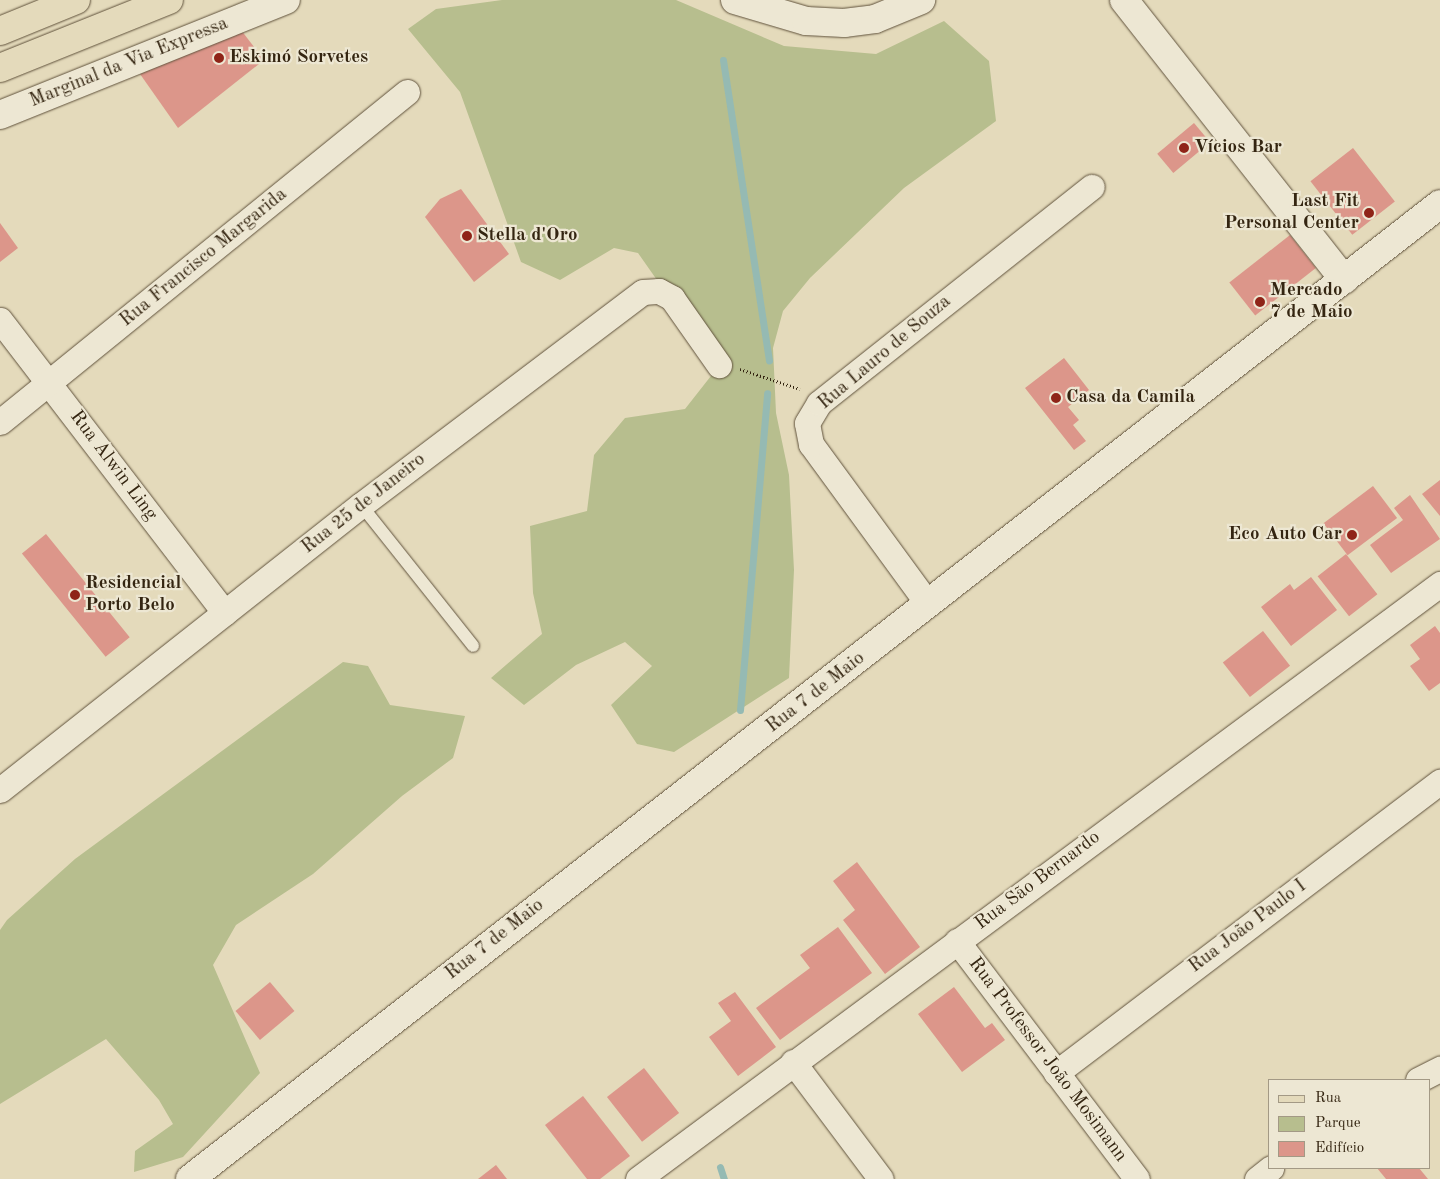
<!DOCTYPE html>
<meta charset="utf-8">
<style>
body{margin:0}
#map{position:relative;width:1440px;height:1179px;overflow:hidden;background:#e4dabb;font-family:"Old Standard TT",serif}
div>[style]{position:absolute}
.green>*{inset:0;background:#b7be8e}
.stream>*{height:7px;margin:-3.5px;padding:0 3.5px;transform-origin:3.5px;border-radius:3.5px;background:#95bab3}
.building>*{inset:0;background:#dc968a;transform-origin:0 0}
.path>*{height:3px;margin-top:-1.5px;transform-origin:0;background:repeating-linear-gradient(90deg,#342511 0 1px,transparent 0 3.5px)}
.roads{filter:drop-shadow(0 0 1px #60523c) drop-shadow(0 0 1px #60523c)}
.service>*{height:12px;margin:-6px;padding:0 6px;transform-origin:6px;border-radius:6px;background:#ede7d3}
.minor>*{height:25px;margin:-12.5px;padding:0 12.5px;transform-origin:12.5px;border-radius:12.5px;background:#ede7d3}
.tertiary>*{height:28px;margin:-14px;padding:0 14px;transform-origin:14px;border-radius:14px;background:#ede7d3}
.secondary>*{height:28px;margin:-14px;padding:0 14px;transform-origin:14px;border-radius:14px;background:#ede7d3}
.primary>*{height:28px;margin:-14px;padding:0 14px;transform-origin:14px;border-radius:14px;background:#e4dabb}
.dots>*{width:14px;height:14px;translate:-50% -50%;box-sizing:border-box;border:2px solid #ede7d3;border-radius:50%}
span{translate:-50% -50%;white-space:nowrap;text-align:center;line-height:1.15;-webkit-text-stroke:4.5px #ede7d3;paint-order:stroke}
.poi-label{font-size:19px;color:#342511;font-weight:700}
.left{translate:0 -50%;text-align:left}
.right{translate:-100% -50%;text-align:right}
.street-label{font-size:19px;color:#342511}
.legend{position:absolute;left:1268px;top:1079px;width:162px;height:90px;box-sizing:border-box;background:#ede7d3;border:1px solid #a39985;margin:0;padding:6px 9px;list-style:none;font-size:15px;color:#342511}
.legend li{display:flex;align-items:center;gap:10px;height:25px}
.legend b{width:25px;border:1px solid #a39985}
</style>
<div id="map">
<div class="green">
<i style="clip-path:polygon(502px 0,676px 0,784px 46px,876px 54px,944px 21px,989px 61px,996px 121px,904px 188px,810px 278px,783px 311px,773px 348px,776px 413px,789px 475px,794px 570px,789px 678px,674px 752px,637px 744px,611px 705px,652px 666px,625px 642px,576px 665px,524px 705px,491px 678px,542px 634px,533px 593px,530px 526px,587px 511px,594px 455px,625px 418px,685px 409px,718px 367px,638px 253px,614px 248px,560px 280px,521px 262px,460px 92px,408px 29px,436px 9px)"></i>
<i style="clip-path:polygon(343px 662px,368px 666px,390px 705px,465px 716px,453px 758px,402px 796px,313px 874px,236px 925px,213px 965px,260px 1073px,183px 1157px,134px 1172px,135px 1151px,173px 1124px,159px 1100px,106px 1039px,0 1104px,0 930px,7px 920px,75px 859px)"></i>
</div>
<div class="stream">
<i style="left:723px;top:60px;width:304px;rotate:81.3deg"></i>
<i style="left:740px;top:710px;width:318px;rotate:-85.1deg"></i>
<i style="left:720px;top:1167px;width:13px;rotate:72deg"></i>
</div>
<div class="building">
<i style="clip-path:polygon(241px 30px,264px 60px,178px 128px,140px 74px)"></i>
<i style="left:1194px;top:123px;width:25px;height:48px;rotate:50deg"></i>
<i style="left:1353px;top:148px;width:68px;height:54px;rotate:52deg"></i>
<i style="clip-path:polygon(461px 189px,509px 254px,474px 282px,425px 217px,440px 199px)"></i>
<i style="clip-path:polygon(0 223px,18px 248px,0 262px)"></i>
<i style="left:1290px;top:235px;width:42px;height:77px;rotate:52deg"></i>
<i style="clip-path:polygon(1064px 358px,1089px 390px,1068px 407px,1079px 420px,1073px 425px,1086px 441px,1074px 450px,1025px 388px)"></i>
<i style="clip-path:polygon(1440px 480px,1440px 516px,1422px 494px)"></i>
<i style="left:1373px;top:486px;width:40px;height:62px;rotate:53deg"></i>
<i style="clip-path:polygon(1410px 495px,1440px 539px,1391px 573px,1370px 545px,1403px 520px,1394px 508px)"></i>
<i style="left:46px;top:534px;width:133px;height:31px;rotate:51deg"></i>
<i style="left:1346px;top:554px;width:51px;height:36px;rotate:52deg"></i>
<i style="clip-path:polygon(1311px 577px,1337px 610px,1291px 646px,1261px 607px,1290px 584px,1294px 590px)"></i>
<i style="clip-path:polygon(1435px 626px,1440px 633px,1440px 683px,1429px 691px,1410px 666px,1420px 659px,1410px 645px)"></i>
<i style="left:1263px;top:631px;width:44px;height:51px;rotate:52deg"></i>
<i style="clip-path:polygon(857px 862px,920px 947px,885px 974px,843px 920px,855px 910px,833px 881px)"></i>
<i style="clip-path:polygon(838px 927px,872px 973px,780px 1040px,756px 1008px,810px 968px,800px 955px)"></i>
<i style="left:270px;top:982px;width:38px;height:45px;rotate:50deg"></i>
<i style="clip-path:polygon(954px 987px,985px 1028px,992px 1023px,1005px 1040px,962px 1072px,918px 1014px)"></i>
<i style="clip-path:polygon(735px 992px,776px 1047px,738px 1076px,709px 1037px,731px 1021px,718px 1003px)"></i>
<i style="left:644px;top:1068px;width:57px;height:47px;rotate:52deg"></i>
<i style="clip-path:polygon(583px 1096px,630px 1156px,600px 1179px,587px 1179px,545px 1125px)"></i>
<i style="clip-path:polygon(496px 1165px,507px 1179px,478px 1179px)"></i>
<i style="clip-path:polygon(1377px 1168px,1419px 1168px,1428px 1179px,1386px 1179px)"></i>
</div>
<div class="path">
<i style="left:740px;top:369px;width:63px;rotate:18.4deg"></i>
</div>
<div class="roads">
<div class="service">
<i style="left:361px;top:505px;width:180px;rotate:51.5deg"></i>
</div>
<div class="minor">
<i style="left:0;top:320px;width:369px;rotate:52.5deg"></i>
<i style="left:0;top:422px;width:524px;rotate:-39.04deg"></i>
<i style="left:928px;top:604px;width:198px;rotate:-126.2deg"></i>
<i style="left:811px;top:444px;width:21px;rotate:-101deg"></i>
<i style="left:807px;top:423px;width:23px;rotate:-59deg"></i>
<i style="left:819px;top:403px;width:348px;rotate:-38.4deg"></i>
<i style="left:0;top:790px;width:460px;rotate:-38.3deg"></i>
<i style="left:361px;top:505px;width:353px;rotate:-37.1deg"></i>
<i style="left:643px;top:292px;width:16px;rotate:-4deg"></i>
<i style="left:659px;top:291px;width:15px;rotate:28deg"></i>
<i style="left:672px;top:298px;width:82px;rotate:55deg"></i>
<i style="left:957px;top:941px;width:298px;rotate:52.9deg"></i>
<i style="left:793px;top:1062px;width:146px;rotate:53.1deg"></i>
<i style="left:1056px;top:1073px;width:482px;rotate:-37.2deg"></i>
<i style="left:1418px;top:1080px;width:25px;rotate:-27deg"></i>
<i style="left:638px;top:1179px;width:999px;rotate:-36.57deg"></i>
<i style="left:1257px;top:1179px;width:18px;rotate:-38deg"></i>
</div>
<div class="tertiary">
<i style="left:735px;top:0;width:74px;rotate:16.5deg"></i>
<i style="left:806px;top:21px;width:38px;rotate:3deg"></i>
<i style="left:844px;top:23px;width:31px;rotate:-7deg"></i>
<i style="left:875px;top:19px;width:50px;rotate:-22.4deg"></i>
<i style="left:1124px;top:0;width:356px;rotate:51.8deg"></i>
<i style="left:190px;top:1179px;width:1585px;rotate:-37.95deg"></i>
</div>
<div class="secondary">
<i style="left:0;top:115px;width:308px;rotate:-21.9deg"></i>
</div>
<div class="primary">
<i style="left:0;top:31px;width:82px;rotate:-22.2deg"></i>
<i style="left:0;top:68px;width:182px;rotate:-21.9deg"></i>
</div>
</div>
<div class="dots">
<i style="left:219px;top:58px;background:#8f2418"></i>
<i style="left:1184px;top:148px;background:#8f2418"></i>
<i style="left:1369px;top:213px;background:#8f2418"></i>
<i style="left:467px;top:236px;background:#8f2418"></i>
<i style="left:1260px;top:302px;background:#8f2418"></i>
<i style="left:1056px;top:398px;background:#8f2418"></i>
<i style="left:1352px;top:535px;background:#8f2418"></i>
<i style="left:75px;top:595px;background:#8f2418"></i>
</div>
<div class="poi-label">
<span class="left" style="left:229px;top:58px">Eskimó Sorvetes</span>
<span class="left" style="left:1194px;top:148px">Vícios Bar</span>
<span class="right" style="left:1359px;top:213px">Last Fit<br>Personal Center</span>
<span class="left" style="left:477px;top:236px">Stella d'Oro</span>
<span class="left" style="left:1270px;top:302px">Mercado<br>7 de Maio</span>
<span class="left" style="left:1066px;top:398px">Casa da Camila</span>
<span class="right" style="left:1342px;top:535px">Eco Auto Car</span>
<span class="left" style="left:85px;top:595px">Residencial<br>Porto Belo</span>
</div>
<div class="street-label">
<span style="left:129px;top:63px;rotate:-22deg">Marginal da Via Expressa</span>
<span style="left:204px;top:258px;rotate:-39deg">Rua Francisco Margarida</span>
<span style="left:885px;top:353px;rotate:-40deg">Rua Lauro de Souza</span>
<span style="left:113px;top:466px;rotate:53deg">Rua Alwin Ling</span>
<span style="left:364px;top:504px;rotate:-38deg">Rua 25 de Janeiro</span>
<span style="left:816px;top:693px;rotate:-38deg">Rua 7 de Maio</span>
<span style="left:1038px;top:881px;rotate:-37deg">Rua São Bernardo</span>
<span style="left:1248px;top:927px;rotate:-37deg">Rua João Paulo I</span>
<span style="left:495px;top:940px;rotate:-38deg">Rua 7 de Maio</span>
<span style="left:1047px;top:1060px;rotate:53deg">Rua Professor João Mosimann</span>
</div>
<ul class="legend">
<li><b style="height:6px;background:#e4dabb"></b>Rua</li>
<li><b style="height:14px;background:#b7be8e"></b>Parque</li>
<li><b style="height:14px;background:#dc968a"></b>Edifício</li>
</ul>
</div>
